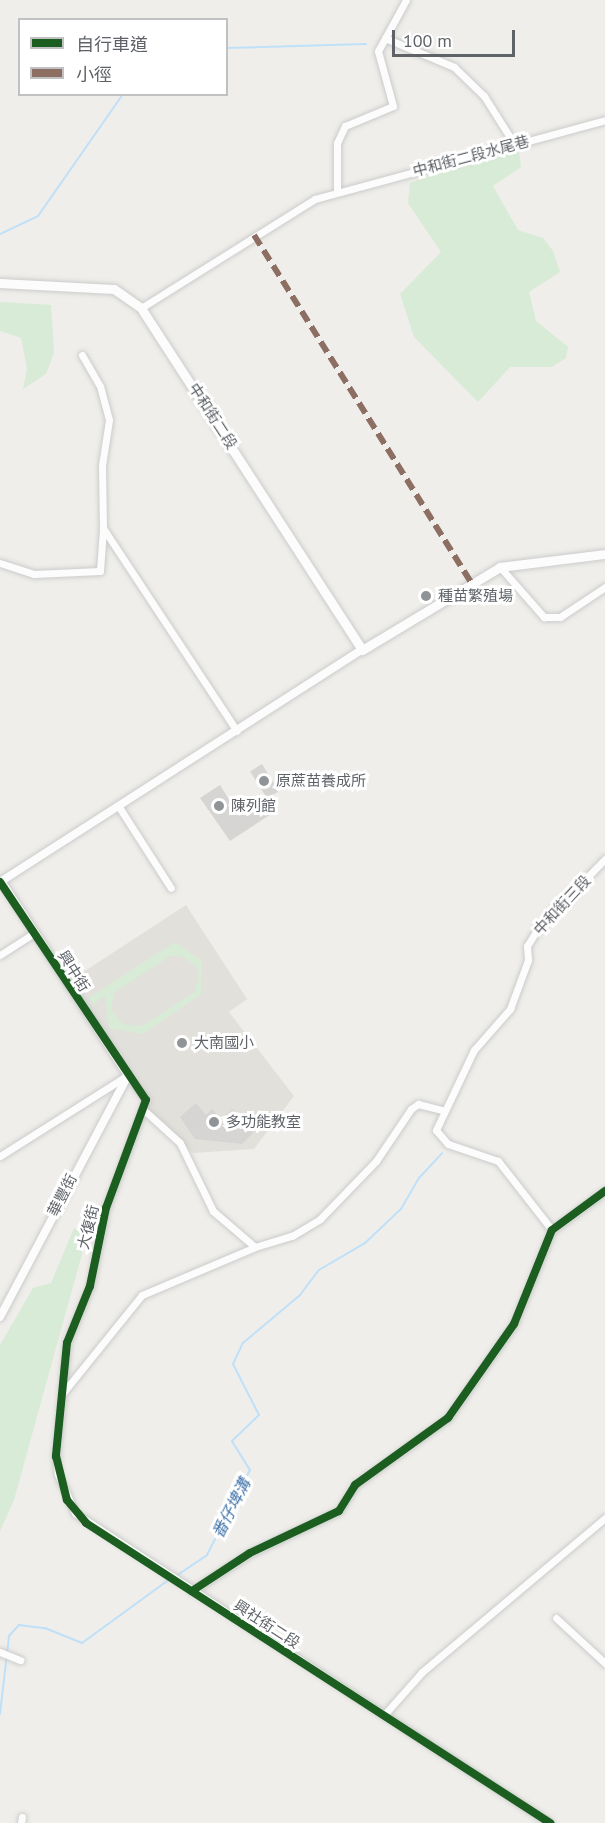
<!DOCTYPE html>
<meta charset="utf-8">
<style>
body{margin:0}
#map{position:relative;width:605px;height:1823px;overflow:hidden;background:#efeeea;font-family:"PT Sans","Noto Sans TC",sans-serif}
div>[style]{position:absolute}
.education>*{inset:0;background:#e2e0da}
.green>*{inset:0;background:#d8ebd6}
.stream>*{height:2px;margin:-1px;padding:0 1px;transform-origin:1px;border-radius:1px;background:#bfe0f9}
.building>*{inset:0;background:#d6d5d3;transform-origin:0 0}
.roads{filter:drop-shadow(0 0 2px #cbcccc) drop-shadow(0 0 2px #cbcccc)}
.minor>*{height:7px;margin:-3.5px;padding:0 3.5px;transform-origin:3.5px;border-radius:3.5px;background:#fdfcfc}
.tertiary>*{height:8px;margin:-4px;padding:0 4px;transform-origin:4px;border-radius:4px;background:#fdfcfc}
.secondary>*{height:9px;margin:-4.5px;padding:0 4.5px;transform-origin:4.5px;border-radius:4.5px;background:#fdfcfc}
.quiet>*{height:6px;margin-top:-3px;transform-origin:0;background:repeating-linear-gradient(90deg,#8d6e63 0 12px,transparent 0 18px)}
.cycleway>*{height:8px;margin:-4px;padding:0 4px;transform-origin:4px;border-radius:4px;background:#1b5e20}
.dots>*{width:16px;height:16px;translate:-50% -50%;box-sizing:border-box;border:3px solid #fff;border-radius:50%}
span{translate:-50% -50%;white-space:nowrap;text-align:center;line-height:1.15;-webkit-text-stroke:6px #fff;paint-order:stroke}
.street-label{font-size:15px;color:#5f6368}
.poi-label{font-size:15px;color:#5f6368}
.left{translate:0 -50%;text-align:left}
.water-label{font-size:16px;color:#4174aa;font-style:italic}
.legend{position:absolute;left:18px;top:18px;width:210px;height:78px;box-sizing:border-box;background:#fff;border:2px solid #bfc1c3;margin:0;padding:8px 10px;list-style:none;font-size:18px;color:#5f6368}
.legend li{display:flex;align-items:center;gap:12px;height:30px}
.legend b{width:30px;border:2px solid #bfc1c3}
.scale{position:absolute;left:392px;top:30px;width:123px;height:27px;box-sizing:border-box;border:3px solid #5f6368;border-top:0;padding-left:8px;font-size:18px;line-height:21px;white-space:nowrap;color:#5f6368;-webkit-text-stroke:4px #fff;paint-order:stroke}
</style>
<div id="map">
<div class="education">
<i style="clip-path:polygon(186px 905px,247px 999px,229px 1012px,294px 1096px,254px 1149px,193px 1153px,149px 1110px,147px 1094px,71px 980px)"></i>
</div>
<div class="green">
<i style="clip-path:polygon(519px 152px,521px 167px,493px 186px,518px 230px,543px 238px,553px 251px,560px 272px,529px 292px,536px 321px,568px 347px,566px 358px,552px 367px,510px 367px,478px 402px,414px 337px,400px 294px,441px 252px,408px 203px,410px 183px,485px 157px)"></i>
<i style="clip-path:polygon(0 302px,51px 305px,54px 353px,46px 374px,23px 389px,27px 369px,21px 338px,0 331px)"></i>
<i style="clip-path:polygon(evenodd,175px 942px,202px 961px,201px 994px,143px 1034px,109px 1028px,105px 996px,92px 1005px,89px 998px,175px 942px,170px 956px,183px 957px,196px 966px,199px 972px,195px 992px,142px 1026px,123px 1024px,111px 1010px,114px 993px,170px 956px)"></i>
<i style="clip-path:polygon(74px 1228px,86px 1232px,82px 1254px,14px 1500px,0 1531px,0 1345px,33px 1288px,51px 1283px)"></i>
</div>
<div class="stream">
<i style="left:226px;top:48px;width:140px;rotate:-1.6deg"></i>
<i style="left:0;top:234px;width:42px;rotate:-25.3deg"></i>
<i style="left:38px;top:216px;width:149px;rotate:-55.1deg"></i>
<i style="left:176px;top:1576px;width:37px;rotate:-34deg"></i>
<i style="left:207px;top:1555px;width:95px;rotate:-63.2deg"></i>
<i style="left:250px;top:1470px;width:34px;rotate:-122deg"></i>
<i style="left:232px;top:1441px;width:37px;rotate:-44deg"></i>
<i style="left:259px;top:1415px;width:57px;rotate:-117deg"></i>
<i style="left:233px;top:1364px;width:23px;rotate:-65deg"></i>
<i style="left:243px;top:1343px;width:75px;rotate:-40.1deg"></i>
<i style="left:300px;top:1295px;width:31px;rotate:-53deg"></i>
<i style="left:319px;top:1270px;width:53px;rotate:-30.4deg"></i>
<i style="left:365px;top:1243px;width:50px;rotate:-43.4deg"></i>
<i style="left:401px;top:1209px;width:36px;rotate:-60deg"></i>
<i style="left:419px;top:1178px;width:34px;rotate:-47deg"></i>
<i style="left:0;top:1714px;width:79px;rotate:-83.4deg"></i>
<i style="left:9px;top:1636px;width:15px;rotate:-48deg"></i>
<i style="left:19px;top:1625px;width:26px;rotate:7deg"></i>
<i style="left:45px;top:1628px;width:40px;rotate:22deg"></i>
<i style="left:82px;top:1643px;width:110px;rotate:-36.1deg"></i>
</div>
<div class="building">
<i style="left:262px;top:764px;width:32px;height:14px;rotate:58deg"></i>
<i style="clip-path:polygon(220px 785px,239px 816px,261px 801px,271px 814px,230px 841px,200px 798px)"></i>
<i style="clip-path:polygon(196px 1103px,206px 1115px,212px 1109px,221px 1119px,232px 1109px,253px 1133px,242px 1144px,195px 1139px,180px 1117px)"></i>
</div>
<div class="roads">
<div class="minor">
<i style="left:385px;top:38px;width:75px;rotate:22.8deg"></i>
<i style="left:454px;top:67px;width:42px;rotate:44deg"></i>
<i style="left:484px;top:96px;width:58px;rotate:57.7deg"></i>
<i style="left:337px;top:190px;width:47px;rotate:-90deg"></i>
<i style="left:337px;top:143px;width:19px;rotate:-65deg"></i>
<i style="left:345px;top:126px;width:52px;rotate:-22.6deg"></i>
<i style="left:393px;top:106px;width:57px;rotate:-105.3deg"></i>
<i style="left:378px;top:51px;width:58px;rotate:-61.2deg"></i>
<i style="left:141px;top:308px;width:205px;rotate:-32.1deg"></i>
<i style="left:315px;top:199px;width:301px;rotate:-15.2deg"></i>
<i style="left:82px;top:355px;width:36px;rotate:60deg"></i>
<i style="left:100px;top:386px;width:35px;rotate:75deg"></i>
<i style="left:109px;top:420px;width:46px;rotate:98.8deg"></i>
<i style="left:102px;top:465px;width:63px;rotate:89.1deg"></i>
<i style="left:103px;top:528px;width:243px;rotate:56.6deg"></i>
<i style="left:0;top:563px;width:36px;rotate:18deg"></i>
<i style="left:34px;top:574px;width:66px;rotate:-2.6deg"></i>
<i style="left:100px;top:571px;width:42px;rotate:-85.9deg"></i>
<i style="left:500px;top:567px;width:67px;rotate:48.7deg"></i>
<i style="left:544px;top:617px;width:16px"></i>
<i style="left:560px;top:617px;width:54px;rotate:-33.7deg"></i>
<i style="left:119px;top:807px;width:96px;rotate:57.3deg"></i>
<i style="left:0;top:955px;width:40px;rotate:-32.9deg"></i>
<i style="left:145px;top:1111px;width:47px;rotate:42.4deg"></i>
<i style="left:180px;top:1143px;width:76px;rotate:64.1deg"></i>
<i style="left:213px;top:1211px;width:55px;rotate:40.6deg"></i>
<i style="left:0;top:1156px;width:151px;rotate:-32.3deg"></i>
<i style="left:128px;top:1075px;width:31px;rotate:54deg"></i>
<i style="left:146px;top:1100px;width:115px;rotate:110.3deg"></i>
<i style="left:106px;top:1208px;width:80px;rotate:101.6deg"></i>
<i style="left:90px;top:1286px;width:61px;rotate:112deg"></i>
<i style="left:67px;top:1343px;width:114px;rotate:95.6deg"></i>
<i style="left:56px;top:1456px;width:18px;rotate:84deg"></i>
<i style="left:58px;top:1474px;width:43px;rotate:66.4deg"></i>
<i style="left:75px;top:1513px;width:567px;rotate:33.13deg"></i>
<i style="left:552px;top:1230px;width:88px;rotate:-128deg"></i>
<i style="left:498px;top:1161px;width:53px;rotate:-161.2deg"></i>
<i style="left:448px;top:1144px;width:18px;rotate:-131deg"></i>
<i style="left:436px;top:1130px;width:89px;rotate:-64.6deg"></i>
<i style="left:474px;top:1050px;width:55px;rotate:-48.7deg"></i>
<i style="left:510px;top:1009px;width:52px;rotate:-69.8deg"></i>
<i style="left:528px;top:960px;width:14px;rotate:-94deg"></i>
<i style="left:527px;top:946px;width:25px;rotate:-58deg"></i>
<i style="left:540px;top:925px;width:93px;rotate:-45.4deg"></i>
<i style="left:62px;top:1394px;width:127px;rotate:-51.1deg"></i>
<i style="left:142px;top:1295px;width:123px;rotate:-23deg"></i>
<i style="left:255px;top:1247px;width:39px;rotate:-17deg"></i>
<i style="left:292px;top:1236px;width:33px;rotate:-31deg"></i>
<i style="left:320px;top:1219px;width:81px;rotate:-46deg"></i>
<i style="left:376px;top:1161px;width:63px;rotate:-56.1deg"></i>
<i style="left:411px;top:1109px;width:9px;rotate:-36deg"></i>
<i style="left:418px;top:1104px;width:25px;rotate:14deg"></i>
<i style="left:192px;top:1591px;width:69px;rotate:-33.2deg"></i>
<i style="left:250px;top:1553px;width:98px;rotate:-25.3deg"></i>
<i style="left:339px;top:1511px;width:31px;rotate:-58deg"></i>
<i style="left:355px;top:1485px;width:115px;rotate:-35.8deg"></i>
<i style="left:448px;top:1418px;width:115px;rotate:-54.9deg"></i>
<i style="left:514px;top:1324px;width:101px;rotate:-68deg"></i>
<i style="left:552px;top:1230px;width:66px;rotate:-36.3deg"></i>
<i style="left:556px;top:1618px;width:67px;rotate:42.6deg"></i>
<i style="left:0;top:1652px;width:22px;rotate:22deg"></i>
<i style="left:384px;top:1715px;width:57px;rotate:-48.5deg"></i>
<i style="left:422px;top:1672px;width:239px;rotate:-40.1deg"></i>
<i style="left:21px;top:1823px;width:6px;rotate:-81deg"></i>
</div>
<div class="tertiary">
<i style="left:0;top:882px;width:430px;rotate:-32.7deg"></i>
<i style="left:0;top:1317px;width:274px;rotate:-62.1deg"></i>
<i style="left:128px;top:1075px;width:232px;rotate:-123.2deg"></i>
</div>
<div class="secondary">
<i style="left:0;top:283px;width:114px;rotate:3deg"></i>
<i style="left:114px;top:289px;width:33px;rotate:35deg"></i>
<i style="left:141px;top:308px;width:407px;rotate:57.1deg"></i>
<i style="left:362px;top:650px;width:161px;rotate:-31deg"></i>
<i style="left:500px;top:567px;width:106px;rotate:-7.1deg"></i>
</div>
</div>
<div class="quiet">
<i style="left:254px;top:235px;width:409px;rotate:58deg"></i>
</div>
<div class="cycleway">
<i style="left:0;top:882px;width:262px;rotate:56.2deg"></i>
<i style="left:146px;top:1100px;width:115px;rotate:110.3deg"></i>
<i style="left:106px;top:1208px;width:80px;rotate:101.6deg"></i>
<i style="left:90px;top:1286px;width:61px;rotate:112deg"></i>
<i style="left:67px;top:1343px;width:114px;rotate:95.6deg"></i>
<i style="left:56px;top:1456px;width:45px;rotate:76deg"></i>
<i style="left:67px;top:1500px;width:30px;rotate:50deg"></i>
<i style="left:86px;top:1523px;width:553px;rotate:32.88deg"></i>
<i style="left:192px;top:1591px;width:69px;rotate:-33.2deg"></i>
<i style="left:250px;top:1553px;width:98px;rotate:-25.3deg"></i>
<i style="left:339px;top:1511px;width:31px;rotate:-58deg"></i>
<i style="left:355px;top:1485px;width:115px;rotate:-35.8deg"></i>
<i style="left:448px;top:1418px;width:115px;rotate:-54.9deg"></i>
<i style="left:514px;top:1324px;width:101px;rotate:-68deg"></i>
<i style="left:552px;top:1230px;width:66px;rotate:-36.3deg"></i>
</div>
<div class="dots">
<i style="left:426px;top:596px;background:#919496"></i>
<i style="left:264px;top:781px;background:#919496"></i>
<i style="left:219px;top:806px;background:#919496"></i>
<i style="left:182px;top:1043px;background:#919496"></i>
<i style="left:214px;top:1122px;background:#919496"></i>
</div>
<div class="street-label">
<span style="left:471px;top:156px;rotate:-15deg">中和街二段水尾巷</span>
<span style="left:213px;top:416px;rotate:57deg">中和街二段</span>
<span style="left:562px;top:905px;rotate:-47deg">中和街三段</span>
<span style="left:74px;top:971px;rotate:58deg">興中街</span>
<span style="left:62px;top:1195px;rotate:-63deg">華豐街</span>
<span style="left:88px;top:1227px;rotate:-76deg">大復街</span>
<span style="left:267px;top:1624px;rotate:33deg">興社街二段</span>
</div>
<div class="poi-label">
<span class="left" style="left:438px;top:596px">種苗繁殖場</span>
<span class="left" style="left:276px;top:781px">原蔗苗養成所</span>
<span class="left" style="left:231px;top:806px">陳列館</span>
<span class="left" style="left:194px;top:1043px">大南國小</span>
<span class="left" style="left:226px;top:1122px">多功能教室</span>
</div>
<div class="water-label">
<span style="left:231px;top:1508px;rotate:-63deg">番仔埤溝</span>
</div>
<ul class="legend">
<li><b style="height:8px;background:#1b5e20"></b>自行車道</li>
<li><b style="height:8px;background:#8d6e63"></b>小徑</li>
</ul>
<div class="scale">100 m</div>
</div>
